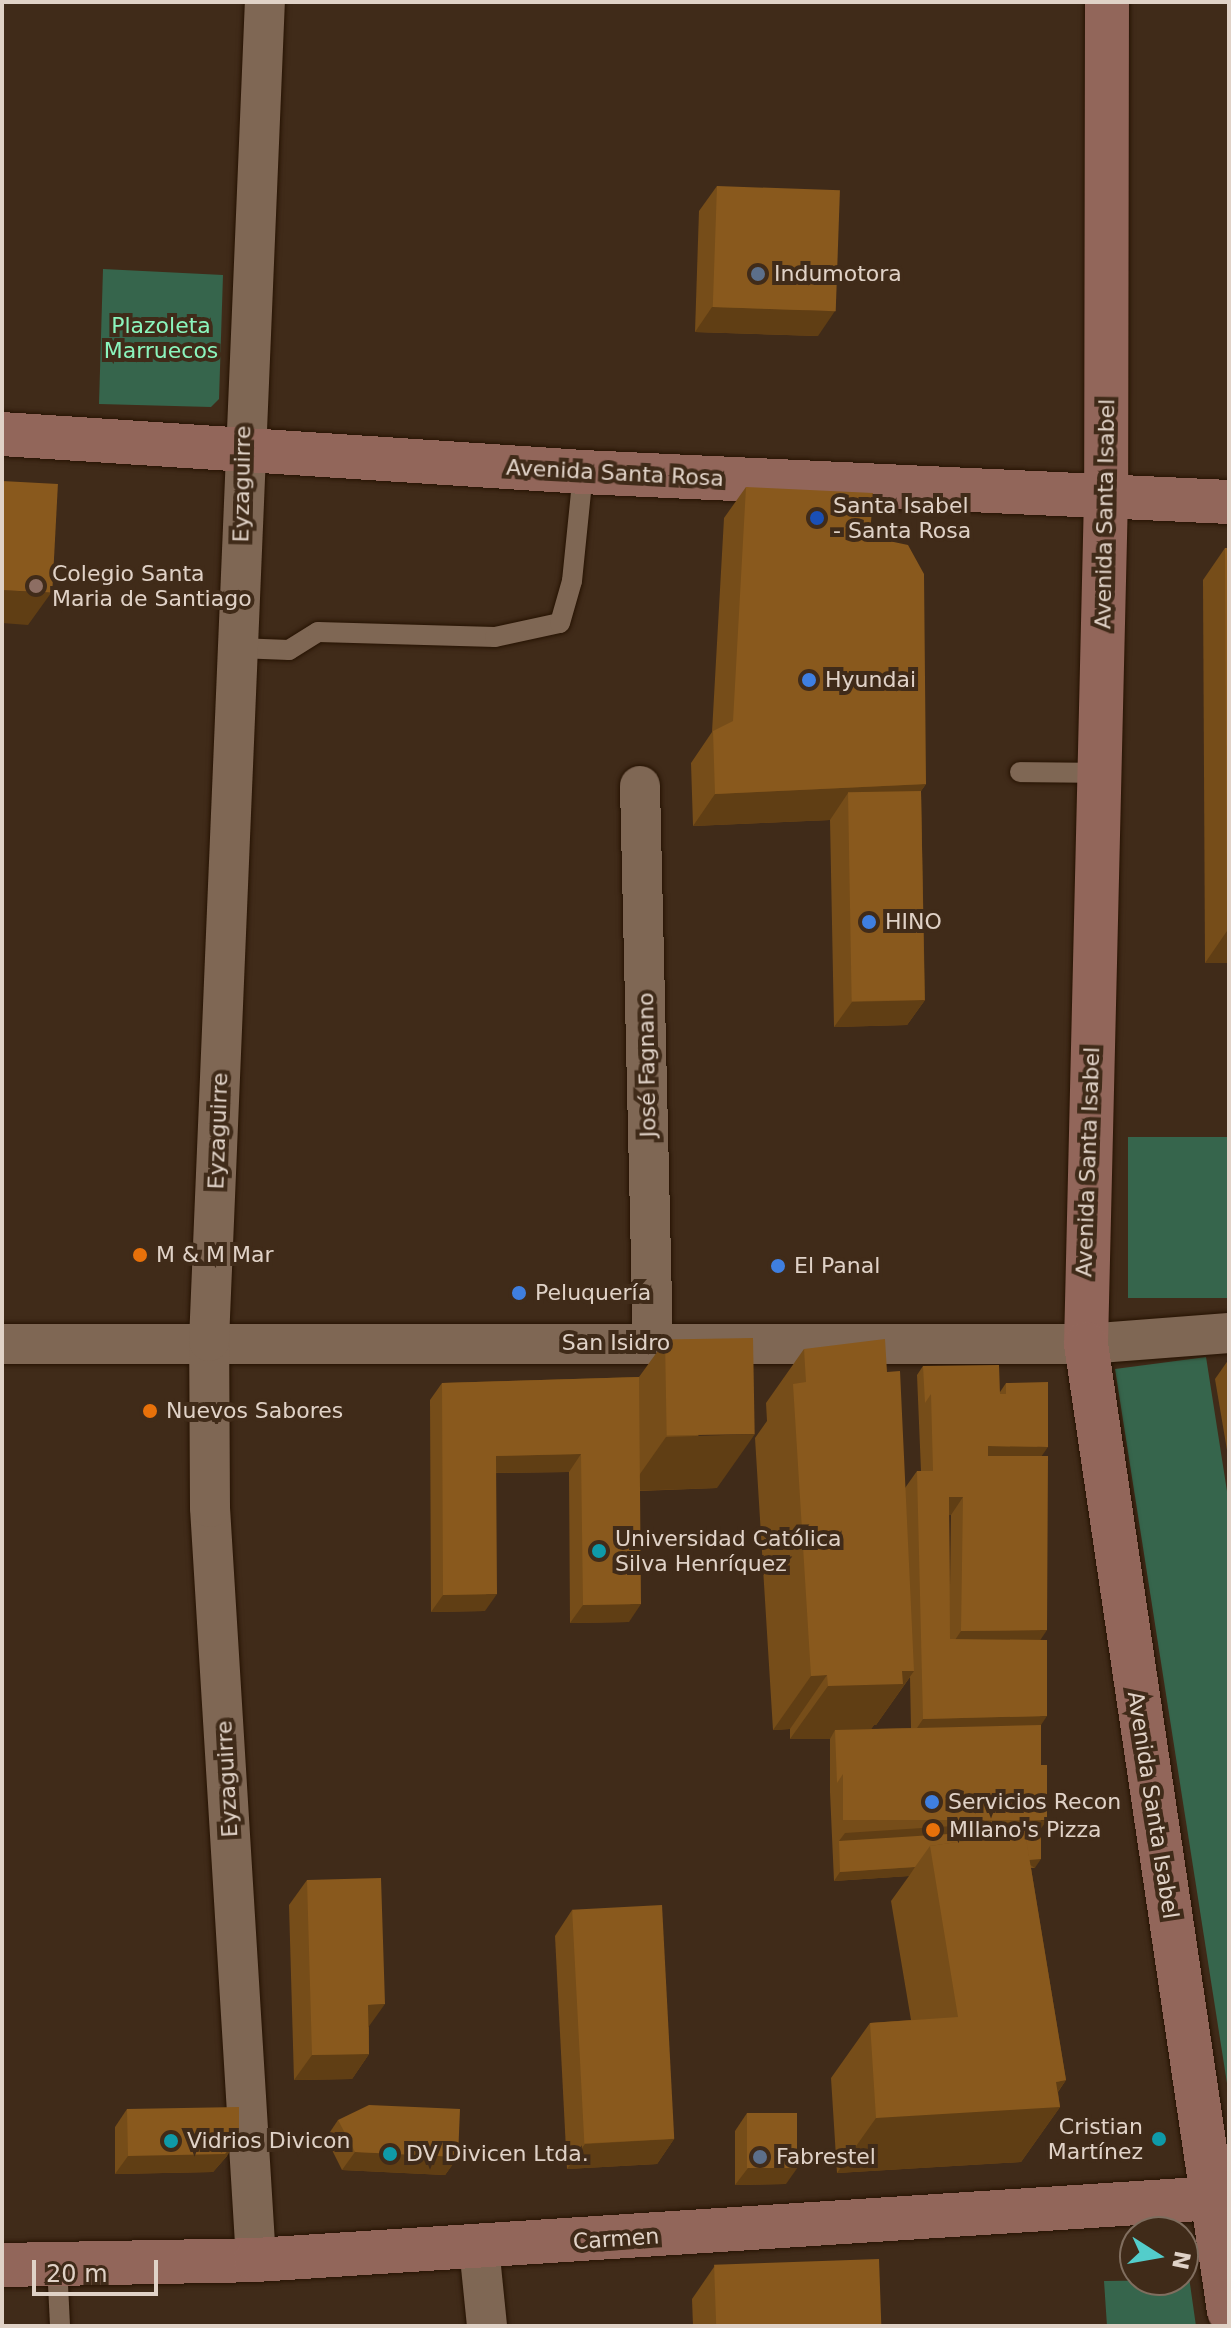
<!DOCTYPE html>
<meta charset="utf-8">
<style>
body{margin:0}
#map{position:relative;width:1231px;height:2328px;overflow:hidden;background:#402b19;font-family:"DejaVu Sans",sans-serif}
div>[style]{position:absolute}
.green>*{inset:0;background:#36654c;transform-origin:0 0}
.roads{filter:drop-shadow(0 0 2px #261303) drop-shadow(0 0 2px #261303)}
.lane>*{height:20px;margin:-10px;padding:0 10px;transform-origin:10px;border-radius:10px;background:#7f6754}
.street>*{height:40px;margin:-20px;padding:0 20px;transform-origin:20px;border-radius:20px;background:#7f6754}
.secondary>*{height:44px;margin:-22px;padding:0 22px;transform-origin:22px;border-radius:22px;background:#92665a}
.wall>*{inset:0;background:#764d19}
.shaded-wall>*{inset:0;background:#603e14;transform-origin:0 0}
.building>*{inset:0;background:#89591d;transform-origin:0 0}
.dots>*{width:22px;height:22px;translate:-50% -50%;box-sizing:border-box;border:4px solid #402b19;border-radius:50%}
span{translate:-50% -50%;white-space:nowrap;text-align:center;line-height:1.15;-webkit-text-stroke:8px #402b19;paint-order:stroke}
.poi-label{font-size:22px;color:#e0d2c7}
.left{translate:0 -50%;text-align:left}
.right{translate:-100% -50%;text-align:right}
.park-label{font-size:22px;color:#8bf5bd}
.street-label{font-size:22px;color:#e0d2c7}
.frame{position:absolute;inset:0;border:4px solid #e0d2c7;pointer-events:none}
.north{position:absolute;left:1119px;top:2216px;width:80px;height:80px;box-sizing:border-box;background:#402b19;border:2px solid #806e5f;border-radius:50%;rotate:101deg;font-size:22px;font-weight:700;line-height:32px;text-align:center;color:#e0d2c7}
.north::after{content:'';display:block;margin:auto;width:28px;height:36px;background:#53cdcb;clip-path:polygon(50% 0,100% 100%,50% 72%,0 100%)}
.scale{position:absolute;left:32px;top:2260px;width:126px;height:36px;box-sizing:border-box;border:4px solid #e0d2c7;border-top:0;padding-left:10px;font-size:24px;line-height:28px;white-space:nowrap;color:#e0d2c7;-webkit-text-stroke:6px #402b19;paint-order:stroke}
</style>
<div id="map">
<div class="green">
<i style="clip-path:polygon(103px 269px,223px 275px,219px 399px,211px 407px,99px 404px)"></i>
<i style="left:1229px;top:1137px;width:161px;height:101px;rotate:90deg"></i>
<i style="clip-path:polygon(1206px 1357px,1229px 1504px,1229px 2096px,1115px 1369px)"></i>
<i style="clip-path:polygon(1188px 2270px,1196px 2326px,1107px 2326px,1104px 2281px,1183px 2280px)"></i>
</div>
<div class="roads">
<div class="lane">
<i style="left:238px;top:648px;width:51px;rotate:2.2deg"></i>
<i style="left:289px;top:650px;width:34px;rotate:-32deg"></i>
<i style="left:318px;top:632px;width:177px;rotate:1.6deg"></i>
<i style="left:495px;top:637px;width:66px;rotate:-12.2deg"></i>
<i style="left:560px;top:623px;width:44px;rotate:-74.1deg"></i>
<i style="left:572px;top:581px;width:110px;rotate:-84.2deg"></i>
<i style="left:1020px;top:772px;width:80px;rotate:0.7deg"></i>
<i style="left:57px;top:2264px;width:62px;rotate:87.2deg"></i>
</div>
<div class="street">
<i style="left:640px;top:786px;width:558px;rotate:88.67deg"></i>
<i style="left:2px;top:1344px;width:1084px"></i>
<i style="left:1086px;top:1344px;width:143px;rotate:-4.4deg"></i>
<i style="left:479px;top:2247px;width:79px;rotate:84.2deg"></i>
<i style="left:256px;top:2260px;width:754px;rotate:-93.5deg"></i>
<i style="left:210px;top:1507px;width:166px;rotate:-90.3deg"></i>
<i style="left:209px;top:1341px;width:1340px;rotate:-87.61deg"></i>
</div>
<div class="secondary">
<i style="left:1107px;top:2px;width:494px;rotate:90.1deg"></i>
<i style="left:1106px;top:496px;width:848px;rotate:91.35deg"></i>
<i style="left:1086px;top:1344px;width:978px;rotate:81.59deg"></i>
<i style="left:2px;top:434px;width:582px;rotate:3.74deg"></i>
<i style="left:583px;top:472px;width:647px;rotate:2.66deg"></i>
<i style="left:2px;top:2265px;width:254px;rotate:-1.1deg"></i>
<i style="left:256px;top:2260px;width:975px;rotate:-3.7deg"></i>
</div>
</div>
<div class="wall">
<i style="clip-path:polygon(717px 186px,818px 336px,695px 332px,699px 211px)"></i>
<i style="clip-path:polygon(746px 487px,870px 537px,926px 784px,921px 791px,925px 1000px,907px 1025px,834px 1027px,830px 820px,693px 826px,691px 763px,712px 732px,724px 518px)"></i>
<i style="clip-path:polygon(1225px 548px,1229px 548px,1229px 963px,1205px 963px,1203px 580px)"></i>
<i style="clip-path:polygon(665px 1341px,717px 1488px,640px 1491px,629px 1622px,570px 1623px,569px 1472px,496px 1473px,485px 1611px,431px 1612px,430px 1400px,442px 1383px,639px 1377px)"></i>
<i style="clip-path:polygon(evenodd,804px 1349px,887px 1372px,905px 1488px,917px 1471px,921px 1471px,917px 1375px,923px 1366px,1000px 1392px,1006px 1383px,1042px 1456px,1040px 1640px,1041px 1828px,1035px 1868px,1031px 1868px,1066px 2080px,1058px 2092px,1060px 2107px,1021px 2162px,837px 2173px,831px 2078px,870px 2023px,911px 2020px,891px 1901px,909px 1876px,834px 1881px,830px 1792px,830px 1739px,790px 1739px,790px 1729px,773px 1730px,755px 1438px,767px 1421px,766px 1403px,804px 1349px,949px 1515px,951px 1515px,950px 1586px,949px 1515px,804px 1349px,910px 1677px,911px 1728px,871px 1729px,874px 1725px,876px 1725px,910px 1677px)"></i>
<i style="clip-path:polygon(1229px 1359px,1229px 1462px,1215px 1379px)"></i>
<i style="clip-path:polygon(307px 1880px,369px 2027px,369px 2054px,352px 2079px,294px 2080px,289px 1905px)"></i>
<i style="clip-path:polygon(572px 1910px,674px 2139px,657px 2164px,567px 2169px,555px 1936px)"></i>
<i style="clip-path:polygon(127px 2109px,227px 2156px,213px 2172px,115px 2174px,115px 2127px)"></i>
<i style="clip-path:polygon(747px 2113px,786px 2184px,735px 2185px,735px 2131px)"></i>
<i style="clip-path:polygon(338px 2120px,458px 2157px,445px 2175px,342px 2170px,326px 2138px)"></i>
<i style="clip-path:polygon(714px 2267px,881px 2326px,693px 2326px,692px 2299px)"></i>
</div>
<div class="shaded-wall">
<i style="clip-path:polygon(712px 307px,835px 311px,818px 336px,695px 332px)"></i>
<i style="clip-path:polygon(2px 590px,51px 593px,28px 625px,2px 623px)"></i>
<i style="clip-path:polygon(926px 784px,903px 816px,848px 793px,830px 820px,693px 826px,715px 794px)"></i>
<i style="clip-path:polygon(1227px 931px,1229px 931px,1229px 963px,1205px 963px)"></i>
<i style="clip-path:polygon(925px 1000px,907px 1025px,834px 1027px,852px 1002px)"></i>
<i style="clip-path:polygon(755px 1434px,717px 1488px,628px 1491px,666px 1437px)"></i>
<i style="clip-path:polygon(988px 1446px,1048px 1447px,1036px 1464px,976px 1464px)"></i>
<i style="clip-path:polygon(581px 1454px,569px 1472px,484px 1473px,496px 1456px)"></i>
<i style="clip-path:polygon(949px 1497px,963px 1497px,951px 1515px,936px 1515px)"></i>
<i style="clip-path:polygon(497px 1594px,485px 1611px,431px 1612px,443px 1595px)"></i>
<i style="clip-path:polygon(641px 1604px,629px 1622px,570px 1623px,583px 1605px)"></i>
<i style="clip-path:polygon(1047px 1630px,1035px 1648px,949px 1649px,961px 1631px)"></i>
<i style="clip-path:polygon(902px 1671px,914px 1671px,876px 1725px,874px 1725px,865px 1738px,835px 1730px,830px 1739px,790px 1739px,828px 1686px)"></i>
<i style="clip-path:polygon(827px 1675px,790px 1729px,773px 1730px,811px 1676px)"></i>
<i style="clip-path:polygon(1047px 1716px,1035px 1734px,911px 1737px,923px 1719px)"></i>
<i style="clip-path:polygon(1047px 1820px,1035px 1837px,839px 1841px,845px 1833px)"></i>
<i style="left:1041px;top:1859px;width:11px;height:108px;rotate:124deg"></i>
<i style="clip-path:polygon(915px 1867px,909px 1876px,834px 1881px,840px 1872px)"></i>
<i style="clip-path:polygon(385px 2004px,367px 2029px,368px 2005px)"></i>
<i style="clip-path:polygon(369px 2054px,352px 2079px,294px 2080px,312px 2055px)"></i>
<i style="clip-path:polygon(1066px 2080px,1047px 2107px,1060px 2107px,1021px 2162px,837px 2173px,876px 2118px)"></i>
<i style="clip-path:polygon(239px 2138px,227px 2156px,213px 2172px,115px 2174px,128px 2156px)"></i>
<i style="clip-path:polygon(674px 2139px,657px 2164px,567px 2169px,585px 2144px)"></i>
<i style="clip-path:polygon(355px 2152px,458px 2157px,445px 2175px,342px 2170px)"></i>
<i style="clip-path:polygon(798px 2167px,786px 2184px,735px 2185px,748px 2168px)"></i>
</div>
<div class="building">
<i style="left:717px;top:186px;width:123px;height:121px;rotate:2deg"></i>
<i style="left:2px;top:481px;width:56px;height:109px;rotate:3deg"></i>
<i style="clip-path:polygon(746px 487px,873px 493px,870px 537px,908px 545px,924px 574px,926px 784px,715px 794px,713px 731px,733px 721px)"></i>
<i style="clip-path:polygon(1225px 548px,1229px 548px,1229px 931px,1227px 931px)"></i>
<i style="left:921px;top:791px;width:209px;height:73px;rotate:89deg"></i>
<i style="left:753px;top:1338px;width:96px;height:88px;rotate:89deg"></i>
<i style="clip-path:polygon(885px 1339px,887px 1372px,900px 1371px,914px 1671px,902px 1671px,903px 1684px,828px 1686px,827px 1675px,811px 1676px,793px 1384px,806px 1382px,804px 1349px)"></i>
<i style="clip-path:polygon(999px 1365px,1000px 1394px,931px 1394px,925px 1403px,923px 1366px)"></i>
<i style="clip-path:polygon(639px 1377px,641px 1604px,583px 1605px,581px 1454px,496px 1456px,497px 1594px,443px 1595px,442px 1383px)"></i>
<i style="clip-path:polygon(1048px 1382px,1048px 1447px,988px 1446px,988px 1456px,1048px 1456px,1047px 1630px,961px 1631px,963px 1497px,949px 1497px,950px 1639px,1047px 1640px,1047px 1716px,923px 1719px,917px 1471px,933px 1471px,931px 1394px,1006px 1394px,1006px 1383px)"></i>
<i style="clip-path:polygon(1041px 1725px,1041px 1765px,843px 1774px,837px 1783px,835px 1730px)"></i>
<i style="left:1047px;top:1765px;width:55px;height:204px;rotate:90deg"></i>
<i style="clip-path:polygon(1041px 1828px,1041px 1859px,1029px 1860px,1025px 1832px,930px 1846px,915px 1867px,840px 1872px,839px 1841px)"></i>
<i style="clip-path:polygon(1025px 1832px,1066px 2080px,1056px 2082px,1060px 2107px,876px 2118px,870px 2023px,958px 2017px,930px 1846px)"></i>
<i style="clip-path:polygon(381px 1878px,385px 2004px,368px 2005px,369px 2054px,312px 2055px,307px 1880px)"></i>
<i style="left:662px;top:1905px;width:234px;height:90px;rotate:87deg"></i>
<i style="clip-path:polygon(369px 2105px,460px 2109px,458px 2157px,355px 2152px,338px 2120px)"></i>
<i style="clip-path:polygon(239px 2107px,239px 2138px,225px 2154px,128px 2156px,127px 2109px)"></i>
<i style="left:747px;top:2113px;width:50px;height:55px"></i>
<i style="left:879px;top:2259px;width:67px;height:165px;rotate:88deg"></i>
</div>
<div class="dots">
<i style="left:758px;top:274px;background:#5c6f8a"></i>
<i style="left:817px;top:518px;background:#1a4fb4"></i>
<i style="left:36px;top:586px;background:#8d6e63"></i>
<i style="left:809px;top:680px;background:#3f7fe0"></i>
<i style="left:869px;top:922px;background:#3f7fe0"></i>
<i style="left:140px;top:1255px;background:#e8710a"></i>
<i style="left:778px;top:1266px;background:#3f7fe0"></i>
<i style="left:519px;top:1293px;background:#3f7fe0"></i>
<i style="left:150px;top:1411px;background:#e8710a"></i>
<i style="left:599px;top:1551px;background:#0f9aa8"></i>
<i style="left:932px;top:1802px;background:#3f7fe0"></i>
<i style="left:933px;top:1830px;background:#e8710a"></i>
<i style="left:1159px;top:2139px;background:#0f9aa8"></i>
<i style="left:171px;top:2141px;background:#0f9aa8"></i>
<i style="left:390px;top:2154px;background:#0f9aa8"></i>
<i style="left:760px;top:2157px;background:#5c6f8a"></i>
</div>
<div class="poi-label">
<span class="left" style="left:774px;top:274px">Indumotora</span>
<span class="left" style="left:833px;top:518px">Santa Isabel<br>- Santa Rosa</span>
<span class="left" style="left:52px;top:586px">Colegio Santa<br>Maria de Santiago</span>
<span class="left" style="left:825px;top:680px">Hyundai</span>
<span class="left" style="left:885px;top:922px">HINO</span>
<span class="left" style="left:156px;top:1255px">M &amp; M Mar</span>
<span class="left" style="left:794px;top:1266px">El Panal</span>
<span class="left" style="left:535px;top:1293px">Peluquería</span>
<span class="left" style="left:166px;top:1411px">Nuevos Sabores</span>
<span class="left" style="left:615px;top:1551px">Universidad Católica<br>Silva Henríquez</span>
<span class="left" style="left:948px;top:1802px">Servicios Recon</span>
<span class="left" style="left:949px;top:1830px">MIlano's Pizza</span>
<span class="right" style="left:1143px;top:2139px">Cristian<br>Martínez</span>
<span class="left" style="left:187px;top:2141px">Vidrios Divicon</span>
<span class="left" style="left:406px;top:2154px">DV Divicen Ltda.</span>
<span class="left" style="left:776px;top:2157px">Fabrestel</span>
</div>
<div class="park-label">
<span style="left:161px;top:338px">Plazoleta<br>Marruecos</span>
</div>
<div class="street-label">
<span style="left:615px;top:473px;rotate:3deg">Avenida Santa Rosa</span>
<span style="left:242px;top:484px;rotate:-89deg">Eyzaguirre</span>
<span style="left:1105px;top:514px;rotate:-89deg">Avenida Santa Isabel</span>
<span style="left:647px;top:1065px;rotate:-91deg">José Fagnano</span>
<span style="left:218px;top:1131px;rotate:-88deg">Eyzaguirre</span>
<span style="left:1088px;top:1162px;rotate:-88deg">Avenida Santa Isabel</span>
<span style="left:616px;top:1343px">San Isidro</span>
<span style="left:227px;top:1779px;rotate:-93deg">Eyzaguirre</span>
<span style="left:1153px;top:1805px;rotate:81deg">Avenida Santa Isabel</span>
<span style="left:616px;top:2239px;rotate:-4deg">Carmen</span>
</div>
<div class="frame"></div>
<div class="north">N</div>
<div class="scale">20 m</div>
</div>
